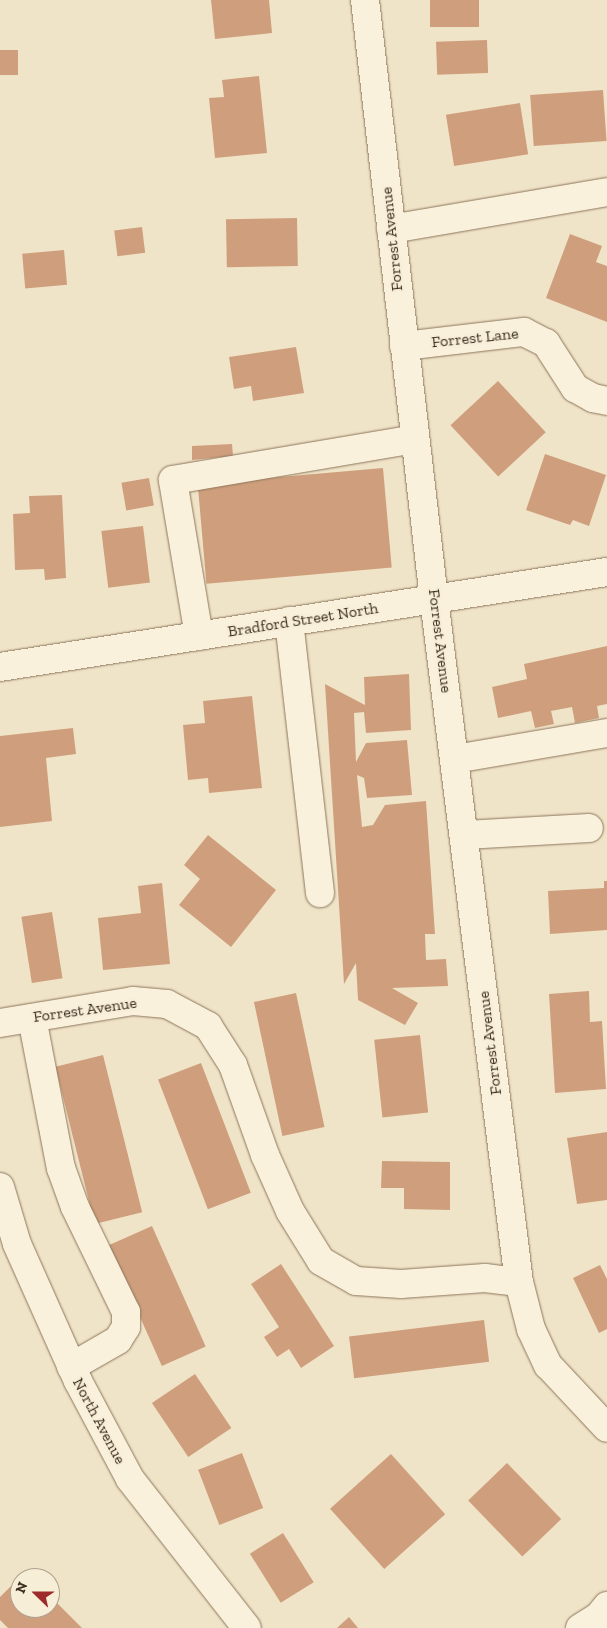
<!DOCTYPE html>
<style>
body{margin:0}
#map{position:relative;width:607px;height:1628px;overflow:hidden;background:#f0e4c8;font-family:"Zilla Slab",serif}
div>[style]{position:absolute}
.building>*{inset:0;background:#cf9f7d;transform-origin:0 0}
.roads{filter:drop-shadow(0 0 1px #8d765c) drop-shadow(0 0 1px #8d765c)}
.minor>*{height:28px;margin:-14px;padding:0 14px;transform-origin:14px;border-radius:14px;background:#faf1dc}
span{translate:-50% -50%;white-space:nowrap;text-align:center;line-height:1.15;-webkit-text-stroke:4.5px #f7eed8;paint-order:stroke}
.street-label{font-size:16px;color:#3d2e20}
.north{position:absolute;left:10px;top:1568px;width:50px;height:50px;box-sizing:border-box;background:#f7eed8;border:1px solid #ada18e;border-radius:50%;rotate:292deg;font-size:14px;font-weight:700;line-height:20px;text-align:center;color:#3d2e20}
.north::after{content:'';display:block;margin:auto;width:18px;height:22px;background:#9e2a2b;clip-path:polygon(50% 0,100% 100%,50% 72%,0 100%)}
</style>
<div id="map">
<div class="building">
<i style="clip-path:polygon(211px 0,269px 0,272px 33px,215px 39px)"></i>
<i style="left:430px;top:0;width:49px;height:27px"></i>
<i style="left:487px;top:40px;width:33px;height:51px;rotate:88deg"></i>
<i style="left:0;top:50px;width:18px;height:25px"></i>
<i style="clip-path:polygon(259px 76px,267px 153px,215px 158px,209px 98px,224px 97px,222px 80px)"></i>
<i style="left:603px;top:90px;width:51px;height:73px;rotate:86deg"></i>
<i style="left:520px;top:103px;width:52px;height:75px;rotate:81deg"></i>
<i style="left:297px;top:218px;width:48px;height:71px;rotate:89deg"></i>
<i style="left:142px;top:227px;width:26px;height:28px;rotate:83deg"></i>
<i style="clip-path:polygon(570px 234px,602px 246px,596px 262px,607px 266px,607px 322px,546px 298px)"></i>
<i style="left:64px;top:250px;width:35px;height:42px;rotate:85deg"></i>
<i style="clip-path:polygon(296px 347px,304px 393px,253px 401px,251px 386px,234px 389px,229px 357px)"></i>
<i style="left:498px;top:381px;width:70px;height:65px;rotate:47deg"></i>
<i style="clip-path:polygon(232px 444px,233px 456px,192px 460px,192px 446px)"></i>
<i style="clip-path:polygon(545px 454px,606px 475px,589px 526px,573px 520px,570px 525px,526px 510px)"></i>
<i style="left:383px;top:468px;width:100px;height:186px;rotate:85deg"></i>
<i style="left:149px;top:478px;width:28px;height:28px;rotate:80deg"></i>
<i style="clip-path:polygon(62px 495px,66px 578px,45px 580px,44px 569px,15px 570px,13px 514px,30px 513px,29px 496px)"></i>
<i style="left:143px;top:526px;width:57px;height:42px;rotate:83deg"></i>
<i style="clip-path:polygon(607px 646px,607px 704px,597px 706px,599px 718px,575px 723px,572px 707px,551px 711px,554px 724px,535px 728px,531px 711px,498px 718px,492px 687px,527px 679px,524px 664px)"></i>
<i style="clip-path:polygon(409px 674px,411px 730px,366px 733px,364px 712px,354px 713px,356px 762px,366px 743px,407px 740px,412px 795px,367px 798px,364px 778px,357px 775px,362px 827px,373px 825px,385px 805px,426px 801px,435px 934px,425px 934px,426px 960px,446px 959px,448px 986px,392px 988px,418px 1003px,405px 1025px,358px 1000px,356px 963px,344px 984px,325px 684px,365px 705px,364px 677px)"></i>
<i style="clip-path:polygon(252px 696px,262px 788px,209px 793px,208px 778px,188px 780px,183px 725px,205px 723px,203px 701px)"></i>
<i style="clip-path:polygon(73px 728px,76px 754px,46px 758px,52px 821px,0 827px,0 736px)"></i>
<i style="clip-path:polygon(208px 835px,276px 890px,231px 947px,179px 905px,200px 879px,184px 865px)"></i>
<i style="clip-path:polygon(604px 881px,607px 881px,607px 930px,550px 934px,548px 891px,604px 888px)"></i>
<i style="clip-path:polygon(162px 883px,170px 964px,103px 970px,98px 918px,141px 913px,138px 886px)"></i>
<i style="left:52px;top:912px;width:67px;height:31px;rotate:81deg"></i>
<i style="clip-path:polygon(589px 991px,590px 1022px,602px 1021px,606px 1089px,555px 1093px,549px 994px)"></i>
<i style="left:296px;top:993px;width:137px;height:43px;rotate:78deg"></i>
<i style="left:420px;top:1035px;width:78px;height:46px;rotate:84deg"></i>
<i style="left:103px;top:1055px;width:162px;height:49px;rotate:76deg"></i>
<i style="left:201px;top:1063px;width:139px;height:46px;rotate:69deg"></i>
<i style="clip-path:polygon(607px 1132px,607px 1200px,577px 1204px,567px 1138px)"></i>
<i style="clip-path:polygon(382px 1161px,450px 1162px,450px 1210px,404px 1209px,404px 1188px,381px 1188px)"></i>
<i style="left:152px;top:1226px;width:132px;height:48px;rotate:66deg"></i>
<i style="clip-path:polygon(281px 1264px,334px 1346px,301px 1368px,289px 1349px,277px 1357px,264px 1337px,279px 1327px,251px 1284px)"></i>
<i style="clip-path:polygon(600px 1265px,607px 1279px,607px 1329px,599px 1333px,573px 1278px)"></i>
<i style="left:484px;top:1320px;width:42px;height:136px;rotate:83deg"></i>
<i style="left:195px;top:1374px;width:65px;height:52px;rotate:56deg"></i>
<i style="left:242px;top:1453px;width:59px;height:47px;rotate:69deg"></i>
<i style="left:391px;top:1454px;width:81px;height:82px;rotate:48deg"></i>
<i style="left:507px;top:1463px;width:78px;height:54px;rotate:46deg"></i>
<i style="left:283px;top:1533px;width:58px;height:39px;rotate:58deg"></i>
<i style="clip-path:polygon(15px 1582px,20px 1587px,20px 1608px,50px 1608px,52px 1598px,82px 1628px,8px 1628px,0 1620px,0 1597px)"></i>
<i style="clip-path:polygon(349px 1617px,358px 1628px,337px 1628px)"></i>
</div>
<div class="roads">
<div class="minor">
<i style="left:365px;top:0;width:603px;rotate:83.43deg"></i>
<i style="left:434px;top:599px;width:688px;rotate:82.91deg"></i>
<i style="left:519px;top:1282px;width:49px;rotate:75.7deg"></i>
<i style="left:531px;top:1329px;width:40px;rotate:65deg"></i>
<i style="left:548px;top:1365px;width:86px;rotate:46.9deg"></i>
<i style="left:391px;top:229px;width:219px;rotate:-9.7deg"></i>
<i style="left:404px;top:346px;width:121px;rotate:-6.7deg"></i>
<i style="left:524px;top:332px;width:25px;rotate:27deg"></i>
<i style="left:546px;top:343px;width:54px;rotate:57.2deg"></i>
<i style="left:575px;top:388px;width:21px;rotate:29deg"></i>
<i style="left:593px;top:398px;width:14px;rotate:12deg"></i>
<i style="left:289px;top:621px;width:274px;rotate:83.5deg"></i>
<i style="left:199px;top:636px;width:158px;rotate:-99.5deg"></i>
<i style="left:173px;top:480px;width:245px;rotate:-9.6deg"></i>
<i style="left:0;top:667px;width:614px;rotate:-8.9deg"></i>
<i style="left:455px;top:759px;width:154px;rotate:-9.7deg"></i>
<i style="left:465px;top:835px;width:124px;rotate:-3.2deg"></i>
<i style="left:32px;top:1018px;width:153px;rotate:79.1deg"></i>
<i style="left:61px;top:1168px;width:41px;rotate:70.3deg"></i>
<i style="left:75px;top:1207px;width:117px;rotate:64.1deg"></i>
<i style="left:126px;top:1312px;width:15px;rotate:90deg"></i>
<i style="left:126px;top:1327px;width:15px;rotate:122deg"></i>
<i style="left:118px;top:1340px;width:54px;rotate:150.1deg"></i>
<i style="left:0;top:1023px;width:135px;rotate:-9.4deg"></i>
<i style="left:133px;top:1001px;width:34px;rotate:5deg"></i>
<i style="left:167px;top:1004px;width:47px;rotate:28.2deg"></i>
<i style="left:208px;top:1026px;width:46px;rotate:57.3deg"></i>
<i style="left:233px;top:1065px;width:96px;rotate:70.4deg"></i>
<i style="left:265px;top:1155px;width:61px;rotate:65.9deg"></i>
<i style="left:290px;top:1211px;width:59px;rotate:58.2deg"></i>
<i style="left:321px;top:1261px;width:40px;rotate:29.7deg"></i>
<i style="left:356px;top:1281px;width:45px;rotate:3.8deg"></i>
<i style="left:401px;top:1284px;width:84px;rotate:-4.1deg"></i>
<i style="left:485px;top:1278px;width:34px;rotate:7deg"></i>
<i style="left:0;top:1187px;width:59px;rotate:73.4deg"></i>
<i style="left:17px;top:1244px;width:150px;rotate:66deg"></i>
<i style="left:78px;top:1381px;width:111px;rotate:62deg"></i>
<i style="left:130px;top:1479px;width:189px;rotate:51.9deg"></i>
<i style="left:580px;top:1628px;width:22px;rotate:-32deg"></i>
<i style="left:599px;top:1616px;width:13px;rotate:-51deg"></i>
</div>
</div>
<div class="street-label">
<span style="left:392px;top:239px;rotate:-96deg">Forrest Avenue</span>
<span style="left:475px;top:338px;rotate:-6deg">Forrest Lane</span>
<span style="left:303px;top:620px;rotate:-9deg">Bradford Street North</span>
<span style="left:440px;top:641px;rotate:83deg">Forrest Avenue</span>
<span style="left:85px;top:1010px;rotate:-8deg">Forrest Avenue</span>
<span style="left:490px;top:1043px;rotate:-97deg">Forrest Avenue</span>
<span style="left:99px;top:1421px;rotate:62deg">North Avenue</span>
</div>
<div class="north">N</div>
</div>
